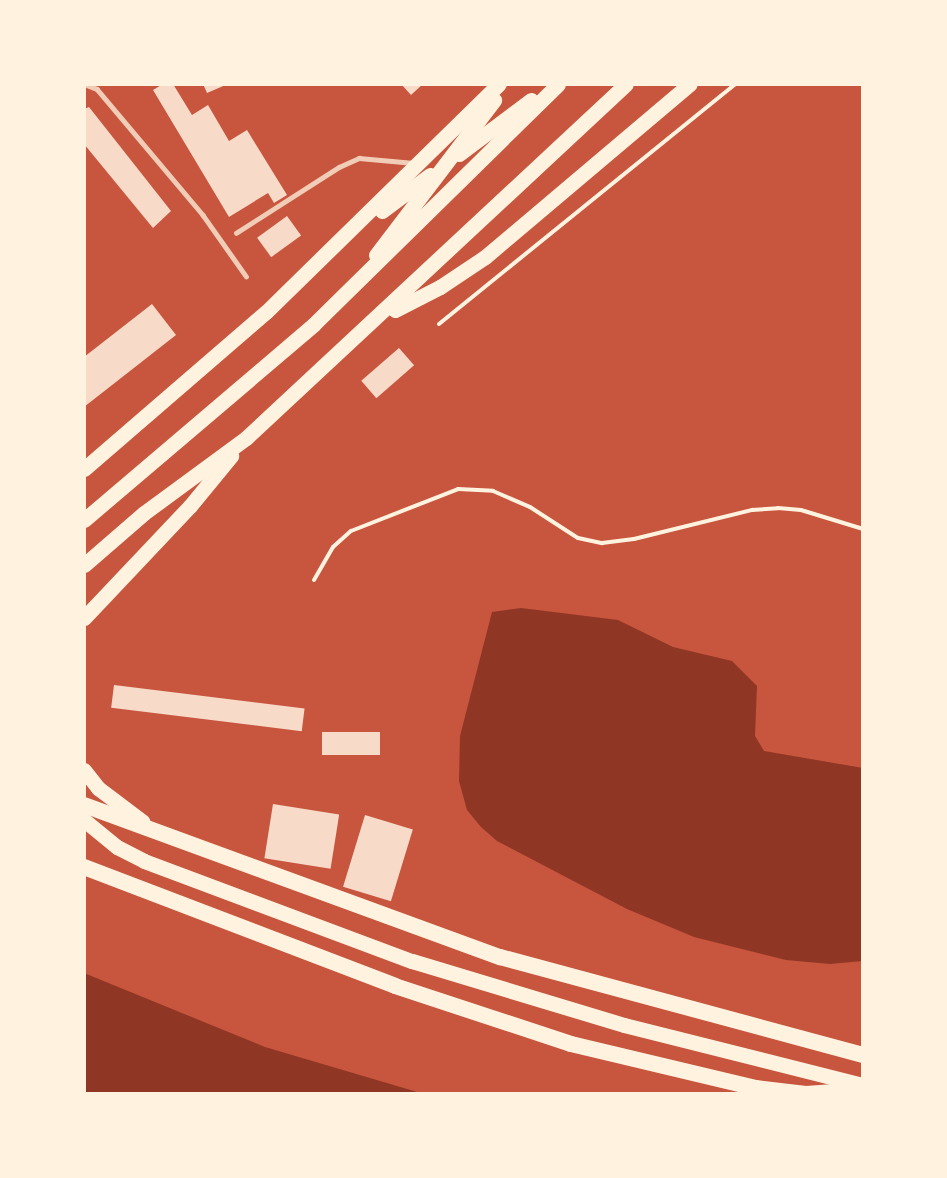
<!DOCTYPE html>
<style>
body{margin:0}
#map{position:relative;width:947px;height:1178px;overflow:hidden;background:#c8553d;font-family:Lora,serif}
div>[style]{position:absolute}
.water>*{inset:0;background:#8f3625}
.building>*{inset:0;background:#f7dbc8;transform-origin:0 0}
.path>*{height:4px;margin:-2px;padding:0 2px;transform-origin:2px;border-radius:2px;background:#fff3e0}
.service>*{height:4.5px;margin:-2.25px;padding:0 2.25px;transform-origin:2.25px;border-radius:2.25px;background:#f1ccb7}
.primary>*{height:15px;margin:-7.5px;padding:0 7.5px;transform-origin:7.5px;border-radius:7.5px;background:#fff3e0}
.trunk>*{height:16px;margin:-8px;padding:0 8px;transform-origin:8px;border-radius:8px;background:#fff3e0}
span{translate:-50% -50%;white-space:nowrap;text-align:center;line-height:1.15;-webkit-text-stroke:4.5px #fff3e0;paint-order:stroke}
.frame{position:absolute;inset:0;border:86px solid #fff3e0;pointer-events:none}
</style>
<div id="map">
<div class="water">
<i style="clip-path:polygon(521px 608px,618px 620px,673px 647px,732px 661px,757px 686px,755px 736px,764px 751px,863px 768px,863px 961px,830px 964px,786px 960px,694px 937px,627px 909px,497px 841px,481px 827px,467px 810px,459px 781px,460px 736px,492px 612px)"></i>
<i style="clip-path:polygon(84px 973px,265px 1047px,424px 1094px,84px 1094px)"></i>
</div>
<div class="building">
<i style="clip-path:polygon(163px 84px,173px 84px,192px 115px,208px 105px,229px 141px,247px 130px,287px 195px,274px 203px,268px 193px,229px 217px,153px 90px)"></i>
<i style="clip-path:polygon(203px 84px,228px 84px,207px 93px)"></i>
<i style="clip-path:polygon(401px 84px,423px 84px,411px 95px)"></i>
<i style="clip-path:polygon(89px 107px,171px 211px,153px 228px,84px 144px,84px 109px)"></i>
<i style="left:287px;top:216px;width:24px;height:37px;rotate:54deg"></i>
<i style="clip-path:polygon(152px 304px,176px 335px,84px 407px,84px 357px)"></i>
<i style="left:399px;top:348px;width:23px;height:50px;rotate:49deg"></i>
<i style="left:114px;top:685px;width:192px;height:23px;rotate:7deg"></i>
<i style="left:322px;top:732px;width:58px;height:23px"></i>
<i style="left:273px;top:804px;width:67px;height:55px;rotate:9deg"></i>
<i style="left:365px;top:815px;width:50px;height:75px;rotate:17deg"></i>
</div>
<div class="path">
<i style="left:439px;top:324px;width:381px;rotate:-39deg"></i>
<i style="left:314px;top:580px;width:38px;rotate:-60deg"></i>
<i style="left:333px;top:547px;width:24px;rotate:-42deg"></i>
<i style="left:351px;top:531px;width:115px;rotate:-21.4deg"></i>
<i style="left:458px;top:489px;width:35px;rotate:3deg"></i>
<i style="left:493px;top:491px;width:40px;rotate:23.4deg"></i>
<i style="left:530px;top:507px;width:57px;rotate:32.9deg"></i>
<i style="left:578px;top:538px;width:25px;rotate:12deg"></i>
<i style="left:602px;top:543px;width:32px;rotate:-7deg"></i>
<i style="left:634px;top:539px;width:122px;rotate:-13.8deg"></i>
<i style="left:752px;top:510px;width:26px;rotate:-4deg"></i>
<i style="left:778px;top:508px;width:23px;rotate:5deg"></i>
<i style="left:801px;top:510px;width:65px;rotate:17deg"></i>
</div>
<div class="service">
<i style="left:84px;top:84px;width:14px;rotate:21deg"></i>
<i style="left:97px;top:89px;width:165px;rotate:49.9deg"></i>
<i style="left:203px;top:215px;width:75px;rotate:54.8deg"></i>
<i style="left:236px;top:233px;width:122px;rotate:-32.7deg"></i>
<i style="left:339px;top:167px;width:22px;rotate:-24deg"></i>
<i style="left:359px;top:158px;width:55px;rotate:5.2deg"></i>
</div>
<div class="primary">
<i style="left:459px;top:154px;width:90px;rotate:-36.9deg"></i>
<i style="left:382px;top:211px;width:60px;rotate:-36.9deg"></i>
<i style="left:376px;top:255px;width:195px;rotate:-52.7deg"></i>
<i style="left:395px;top:310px;width:51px;rotate:-27.1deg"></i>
<i style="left:440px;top:287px;width:54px;rotate:-33.7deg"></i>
<i style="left:485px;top:257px;width:268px;rotate:-40.2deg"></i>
<i style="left:84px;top:469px;width:240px;rotate:-40.8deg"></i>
<i style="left:266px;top:312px;width:326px;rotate:-44.4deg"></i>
<i style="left:84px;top:520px;width:302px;rotate:-40.4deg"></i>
<i style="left:314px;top:324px;width:342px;rotate:-44.5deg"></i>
<i style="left:84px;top:565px;width:79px;rotate:-40.9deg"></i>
<i style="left:144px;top:513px;width:127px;rotate:-36.3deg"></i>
<i style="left:246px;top:438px;width:519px;rotate:-42.97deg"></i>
<i style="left:84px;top:618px;width:154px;rotate:-46.6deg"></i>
<i style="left:190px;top:506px;width:65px;rotate:-50.6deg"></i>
<i style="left:84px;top:770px;width:23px;rotate:52deg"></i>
<i style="left:98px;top:788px;width:56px;rotate:37.1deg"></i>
<i style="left:84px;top:820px;width:43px;rotate:39.3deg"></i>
<i style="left:117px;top:847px;width:30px;rotate:27deg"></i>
<i style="left:144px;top:861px;width:286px;rotate:20.5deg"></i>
<i style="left:412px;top:961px;width:221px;rotate:16.8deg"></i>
<i style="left:624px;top:1025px;width:246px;rotate:14.1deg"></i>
</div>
<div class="trunk">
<i style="left:84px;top:805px;width:443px;rotate:20.1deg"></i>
<i style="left:500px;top:957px;width:376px;rotate:15.1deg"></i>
<i style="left:84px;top:867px;width:333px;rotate:20.9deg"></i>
<i style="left:395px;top:986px;width:185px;rotate:18.2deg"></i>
<i style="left:571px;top:1044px;width:190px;rotate:13.4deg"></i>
<i style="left:756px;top:1088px;width:50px;rotate:6.8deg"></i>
<i style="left:806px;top:1094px;width:57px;rotate:-4deg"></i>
</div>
<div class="frame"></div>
</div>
